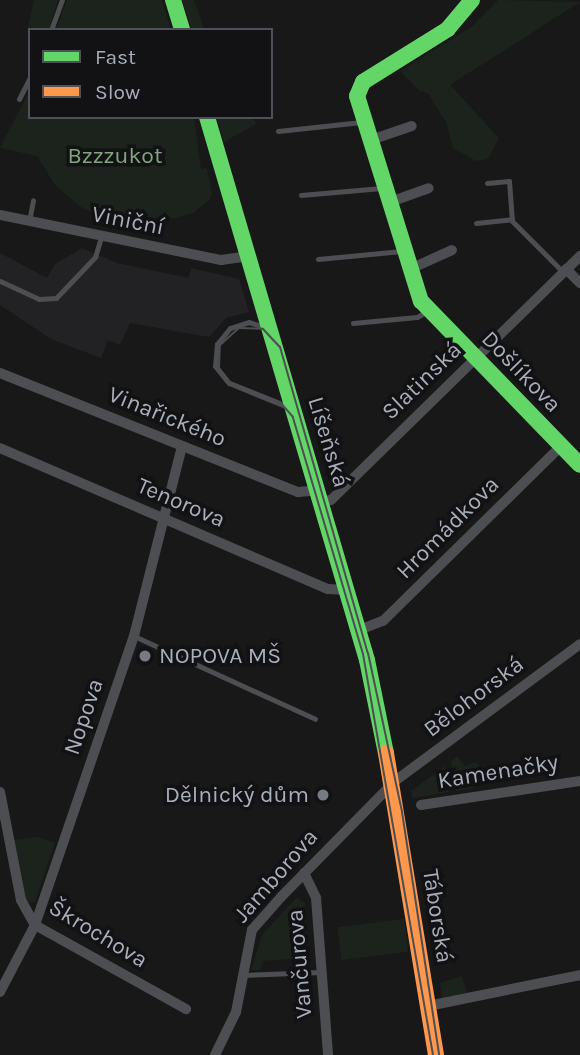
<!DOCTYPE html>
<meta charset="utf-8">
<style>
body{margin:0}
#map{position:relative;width:580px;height:1055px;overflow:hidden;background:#181819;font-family:Karla,sans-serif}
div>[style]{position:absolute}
.built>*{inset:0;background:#222225}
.green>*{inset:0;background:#1c231d;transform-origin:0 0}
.lane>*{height:5px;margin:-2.5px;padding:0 2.5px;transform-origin:2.5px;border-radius:2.5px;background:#4c4e52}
.street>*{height:10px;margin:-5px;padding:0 5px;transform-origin:5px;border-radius:5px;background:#4c4e52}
.fast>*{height:16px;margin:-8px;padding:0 8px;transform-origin:8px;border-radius:8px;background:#63d668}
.slow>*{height:16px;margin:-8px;padding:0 8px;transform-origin:8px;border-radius:8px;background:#ff974d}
.tram>*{height:2px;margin:-1px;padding:0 1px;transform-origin:1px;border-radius:1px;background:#4c4e51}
.dots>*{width:19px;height:19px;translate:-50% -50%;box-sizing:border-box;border:4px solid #121215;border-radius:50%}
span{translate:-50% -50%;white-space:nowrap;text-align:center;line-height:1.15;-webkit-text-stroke:7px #121215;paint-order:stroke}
.park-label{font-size:23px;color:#80a57f}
.street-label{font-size:23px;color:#a9afba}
.poi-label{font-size:23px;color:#a9afba}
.left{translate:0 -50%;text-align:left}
.right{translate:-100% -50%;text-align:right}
.legend{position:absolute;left:28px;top:28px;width:245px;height:91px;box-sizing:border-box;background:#121215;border:2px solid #4e5157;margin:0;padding:9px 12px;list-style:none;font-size:21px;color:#a9afba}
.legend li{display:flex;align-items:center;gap:14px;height:35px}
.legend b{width:35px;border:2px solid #4e5157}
</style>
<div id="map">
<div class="built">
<i style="clip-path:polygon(82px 248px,117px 263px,189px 278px,191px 268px,239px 279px,249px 312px,226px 318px,209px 337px,130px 323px,120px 345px,108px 340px,101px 358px,51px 339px,0 305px,0 253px,47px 278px,55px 264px)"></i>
</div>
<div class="green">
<i style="clip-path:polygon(34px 0,58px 0,49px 30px,27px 32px)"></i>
<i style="clip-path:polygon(67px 0,162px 0,171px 30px,56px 30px)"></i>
<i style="clip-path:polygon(182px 0,194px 0,205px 30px,192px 30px)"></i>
<i style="clip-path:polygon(498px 0,580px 2px,450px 85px,499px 138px,488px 159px,476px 161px,453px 148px,447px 124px,428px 93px,420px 91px,400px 71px,473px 26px)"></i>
<i style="clip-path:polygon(30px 90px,30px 117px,194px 117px,201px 169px,207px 168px,212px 193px,210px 199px,193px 213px,169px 220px,100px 216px,79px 206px,55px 185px,37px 156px,0 148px)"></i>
<i style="clip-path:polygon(217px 117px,253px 117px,256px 124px,224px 142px)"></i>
<i style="clip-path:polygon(457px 756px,465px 766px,476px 762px,479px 766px,470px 777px,474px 788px,456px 791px,451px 761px)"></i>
<i style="clip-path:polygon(445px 766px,448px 792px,413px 798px,411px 791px)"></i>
<i style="clip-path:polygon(37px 837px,55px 843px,35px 902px,31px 903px,26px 901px,13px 840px)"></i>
<i style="clip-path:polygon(296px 898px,305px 903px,309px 968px,300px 969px,299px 958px,263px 961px,260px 970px,251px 970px,262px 935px)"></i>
<i style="left:404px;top:919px;width:33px;height:67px;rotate:83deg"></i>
<i style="clip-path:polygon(462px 976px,467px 993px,442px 999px,440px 983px)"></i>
</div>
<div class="lane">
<i style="left:51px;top:30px;width:32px;rotate:-70deg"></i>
<i style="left:19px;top:99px;width:25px;rotate:-63deg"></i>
<i style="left:278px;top:131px;width:84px;rotate:-6.1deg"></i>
<i style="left:487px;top:183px;width:22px;rotate:-5deg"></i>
<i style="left:509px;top:181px;width:40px;rotate:85.7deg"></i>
<i style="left:512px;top:221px;width:72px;rotate:45deg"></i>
<i style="left:301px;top:195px;width:81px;rotate:-4.9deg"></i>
<i style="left:29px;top:221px;width:21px;rotate:-79deg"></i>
<i style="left:476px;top:223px;width:36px;rotate:-6deg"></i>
<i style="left:318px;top:259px;width:84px;rotate:-5.4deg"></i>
<i style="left:0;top:281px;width:43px;rotate:24.8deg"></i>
<i style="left:39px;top:299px;width:17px;rotate:-3deg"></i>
<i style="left:56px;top:298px;width:57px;rotate:-46.4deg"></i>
<i style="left:95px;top:257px;width:21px;rotate:-73deg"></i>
<i style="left:353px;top:323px;width:64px;rotate:-5.4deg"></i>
<i style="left:417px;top:317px;width:14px;rotate:-30deg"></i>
<i style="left:264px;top:327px;width:16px;rotate:-162deg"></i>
<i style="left:249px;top:322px;width:20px;rotate:162deg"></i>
<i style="left:230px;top:328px;width:21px;rotate:129deg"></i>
<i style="left:217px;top:344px;width:22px;rotate:95deg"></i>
<i style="left:215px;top:366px;width:22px;rotate:51deg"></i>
<i style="left:229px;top:383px;width:64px;rotate:22.1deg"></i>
<i style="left:134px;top:636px;width:199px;rotate:24.6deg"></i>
<i style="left:243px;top:975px;width:79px;rotate:-2.2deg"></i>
</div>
<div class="street">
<i style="left:371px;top:140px;width:43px;rotate:-18.9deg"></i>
<i style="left:390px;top:202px;width:41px;rotate:-19.7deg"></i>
<i style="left:0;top:215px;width:226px;rotate:11.5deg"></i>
<i style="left:221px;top:260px;width:27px;rotate:-8deg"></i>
<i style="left:410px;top:269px;width:46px;rotate:-24.3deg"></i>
<i style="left:566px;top:269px;width:20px;rotate:45deg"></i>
<i style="left:0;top:373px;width:321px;rotate:21.8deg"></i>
<i style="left:298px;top:492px;width:21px;rotate:-5deg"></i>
<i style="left:0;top:448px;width:357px;rotate:23.3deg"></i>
<i style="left:328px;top:589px;width:19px;rotate:3deg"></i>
<i style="left:322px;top:502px;width:9px;rotate:-13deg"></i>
<i style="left:331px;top:500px;width:349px;rotate:-44.4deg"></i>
<i style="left:359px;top:630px;width:26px;rotate:-21deg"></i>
<i style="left:383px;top:621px;width:250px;rotate:-44.5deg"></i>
<i style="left:0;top:792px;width:110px;rotate:79deg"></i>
<i style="left:21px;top:900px;width:29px;rotate:61deg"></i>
<i style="left:35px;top:925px;width:173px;rotate:29.1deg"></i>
<i style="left:421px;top:805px;width:161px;rotate:-8.6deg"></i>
<i style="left:304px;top:873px;width:28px;rotate:64deg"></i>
<i style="left:316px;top:898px;width:157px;rotate:85.6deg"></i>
<i style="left:0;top:992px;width:76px;rotate:-62.4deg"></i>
<i style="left:35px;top:925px;width:305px;rotate:-71.1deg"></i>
<i style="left:134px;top:636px;width:196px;rotate:-75.8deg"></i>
<i style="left:428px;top:1006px;width:155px;rotate:-11.5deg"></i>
<i style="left:215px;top:1055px;width:48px;rotate:-64deg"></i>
<i style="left:236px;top:1012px;width:84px;rotate:-79deg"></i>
<i style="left:252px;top:930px;width:44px;rotate:-48.7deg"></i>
<i style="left:281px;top:897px;width:163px;rotate:-45.5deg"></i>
<i style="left:395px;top:781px;width:230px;rotate:-36.5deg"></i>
</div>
<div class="fast">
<i style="left:173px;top:0;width:31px;rotate:73deg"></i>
<i style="left:472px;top:0;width:38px;rotate:130deg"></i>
<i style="left:448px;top:29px;width:100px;rotate:148.1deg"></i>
<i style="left:363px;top:82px;width:15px;rotate:113deg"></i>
<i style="left:357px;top:96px;width:215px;rotate:72.7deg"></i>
<i style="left:421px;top:301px;width:228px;rotate:45.9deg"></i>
<i style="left:207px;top:117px;width:566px;rotate:73.58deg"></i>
<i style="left:367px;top:660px;width:95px;rotate:78.5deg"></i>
</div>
<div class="slow">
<i style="left:386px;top:753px;width:306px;rotate:80.6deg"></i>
</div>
<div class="tram">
<i style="left:433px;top:1055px;width:407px;rotate:-99.9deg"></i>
<i style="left:363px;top:654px;width:247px;rotate:-106.5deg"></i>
<i style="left:293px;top:417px;width:20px;rotate:-131deg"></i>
<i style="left:280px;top:402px;width:54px;rotate:-158.2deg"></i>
<i style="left:230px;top:382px;width:18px;rotate:-128deg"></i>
<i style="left:219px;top:368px;width:23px;rotate:-88deg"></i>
<i style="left:220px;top:345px;width:25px;rotate:-42deg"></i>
<i style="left:239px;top:328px;width:24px;rotate:2deg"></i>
<i style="left:263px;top:329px;width:25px;rotate:47deg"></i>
<i style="left:280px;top:347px;width:318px;rotate:74deg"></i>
<i style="left:368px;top:653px;width:163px;rotate:77.9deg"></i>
<i style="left:402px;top:812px;width:246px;rotate:81.3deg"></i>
</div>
<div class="dots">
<i style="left:145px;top:656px;background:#767a82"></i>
<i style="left:323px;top:795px;background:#767a82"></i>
</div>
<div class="park-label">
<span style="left:115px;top:156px">Bzzzukot</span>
</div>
<div class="street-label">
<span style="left:128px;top:221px;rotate:11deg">Viniční</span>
<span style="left:521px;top:372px;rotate:46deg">Došlíkova</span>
<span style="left:422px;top:381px;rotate:-44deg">Slatinská</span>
<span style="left:167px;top:417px;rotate:22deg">Vinařického</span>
<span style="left:328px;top:442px;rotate:73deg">Líšeňská</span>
<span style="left:181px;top:503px;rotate:23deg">Tenorova</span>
<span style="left:448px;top:528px;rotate:-45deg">Hromádkova</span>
<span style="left:474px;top:697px;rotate:-37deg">Bělohorská</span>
<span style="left:84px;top:717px;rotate:-71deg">Nopova</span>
<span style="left:498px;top:772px;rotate:-9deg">Kamenačky</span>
<span style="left:276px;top:876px;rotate:-49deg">Jamborova</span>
<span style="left:437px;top:916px;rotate:81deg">Táborská</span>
<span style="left:98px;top:934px;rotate:31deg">Škrochova</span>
<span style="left:300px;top:964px;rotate:-95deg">Vančurova</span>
</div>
<div class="poi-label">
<span class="left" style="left:159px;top:656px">NOPOVA MŠ</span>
<span class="right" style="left:309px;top:795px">Dělnický dům</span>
</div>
<ul class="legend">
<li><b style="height:9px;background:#63d668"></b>Fast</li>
<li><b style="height:9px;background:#ff974d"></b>Slow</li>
</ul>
</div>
